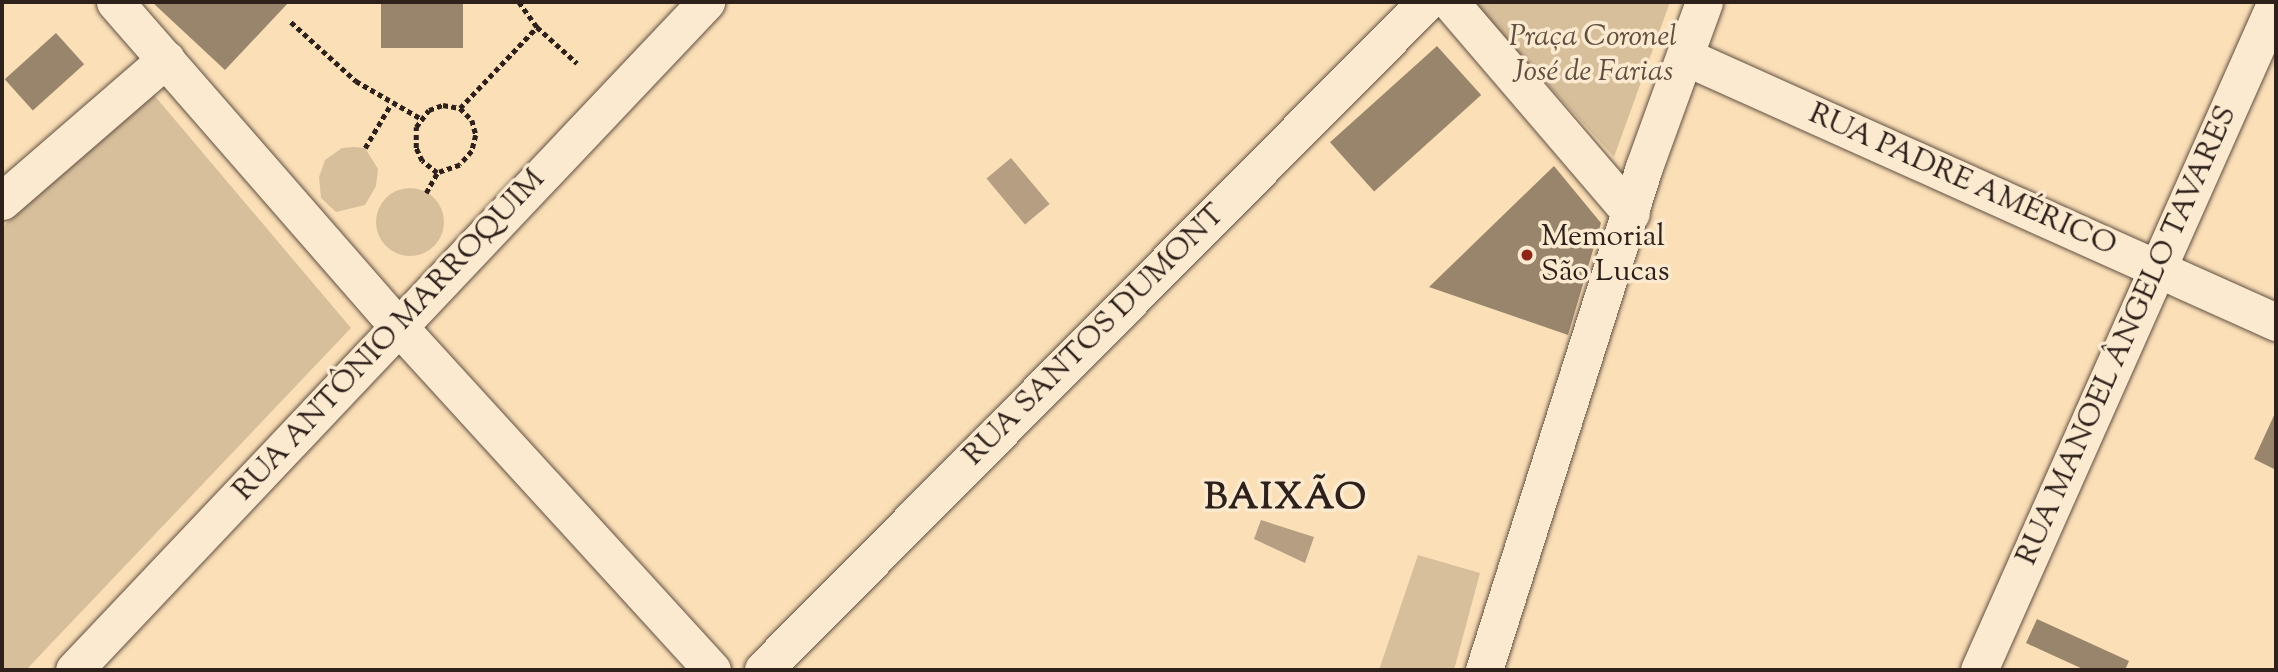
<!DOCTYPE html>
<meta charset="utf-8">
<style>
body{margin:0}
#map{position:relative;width:2278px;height:672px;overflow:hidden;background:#fbdfb7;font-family:"Sorts Mill Goudy",serif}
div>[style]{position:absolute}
.green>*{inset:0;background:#d8bf9c}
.round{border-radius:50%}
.water>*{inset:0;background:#b59e82;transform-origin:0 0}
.building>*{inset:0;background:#99846c;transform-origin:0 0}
.path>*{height:4.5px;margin-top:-2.25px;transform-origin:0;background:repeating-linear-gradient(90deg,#2e211b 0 5px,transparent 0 8.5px)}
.roads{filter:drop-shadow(0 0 2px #615042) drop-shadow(0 0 2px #615042)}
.minor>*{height:37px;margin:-18.5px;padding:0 18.5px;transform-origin:18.5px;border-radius:18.5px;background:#fcead0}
.tertiary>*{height:38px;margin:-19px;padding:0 19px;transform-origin:19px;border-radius:19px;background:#fcead0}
.dots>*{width:19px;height:19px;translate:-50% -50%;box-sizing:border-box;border:4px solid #fcead0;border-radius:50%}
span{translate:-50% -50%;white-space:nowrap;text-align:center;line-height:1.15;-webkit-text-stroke:7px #fcead0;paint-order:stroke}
.park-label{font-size:30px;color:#615042;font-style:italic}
.street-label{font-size:30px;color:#2e211b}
.poi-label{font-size:30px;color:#2e211b}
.left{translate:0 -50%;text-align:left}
.district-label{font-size:37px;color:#2e211b;font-weight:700;letter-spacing:2px}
.frame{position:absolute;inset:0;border:4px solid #2e211b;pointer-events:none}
</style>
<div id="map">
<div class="green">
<i style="clip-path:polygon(1472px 2px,1670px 2px,1614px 157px)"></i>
<i style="clip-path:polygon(154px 95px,351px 328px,26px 670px,2px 670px,2px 227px)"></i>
<i style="clip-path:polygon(353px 147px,365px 148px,378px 169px,376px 186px,365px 205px,336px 212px,321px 198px,319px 177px,325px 160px,342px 148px)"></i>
<i class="round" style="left:376px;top:188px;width:68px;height:68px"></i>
<i style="clip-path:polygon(1418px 555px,1480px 573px,1454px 670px,1379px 670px)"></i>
</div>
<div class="water">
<i style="left:1011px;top:158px;width:60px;height:32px;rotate:50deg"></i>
<i style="clip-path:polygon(1261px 520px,1314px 537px,1305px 563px,1254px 539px)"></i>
</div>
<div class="building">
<i style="clip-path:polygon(152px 2px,289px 2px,225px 70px)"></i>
<i style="left:381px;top:2px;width:82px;height:46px"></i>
<i style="left:56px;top:33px;width:42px;height:69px;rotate:48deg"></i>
<i style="left:1437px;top:46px;width:66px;height:144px;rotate:48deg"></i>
<i style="clip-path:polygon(1554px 166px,1601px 223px,1568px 335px,1429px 287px)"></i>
<i style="clip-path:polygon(2276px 411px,2276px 470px,2254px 459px)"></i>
<i style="clip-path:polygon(2037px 619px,2129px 661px,2125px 670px,2085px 670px,2026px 643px)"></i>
</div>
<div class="path">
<i style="left:519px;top:2px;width:31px;rotate:54deg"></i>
<i style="left:291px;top:22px;width:88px;rotate:42.2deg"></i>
<i style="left:356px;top:81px;width:74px;rotate:30deg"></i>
<i style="left:460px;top:108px;width:112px;rotate:-46.5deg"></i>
<i style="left:537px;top:27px;width:54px;rotate:42deg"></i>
<i style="left:365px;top:148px;width:51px;rotate:-59.4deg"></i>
<i style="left:426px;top:193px;width:23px;rotate:-61deg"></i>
<i style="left:437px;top:173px;width:19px;rotate:-141deg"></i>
<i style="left:422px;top:161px;width:14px;rotate:-115deg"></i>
<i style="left:416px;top:148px;width:21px;rotate:-90deg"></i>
<i style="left:416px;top:127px;width:21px;rotate:-53deg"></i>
<i style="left:429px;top:110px;width:15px;rotate:-20deg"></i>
<i style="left:443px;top:105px;width:17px;rotate:10deg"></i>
<i style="left:460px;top:108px;width:17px;rotate:45deg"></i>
<i style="left:472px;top:120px;width:16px;rotate:75deg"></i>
<i style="left:476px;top:135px;width:16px;rotate:104deg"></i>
<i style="left:472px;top:151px;width:18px;rotate:131deg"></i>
<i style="left:460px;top:165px;width:24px;rotate:161deg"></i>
</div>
<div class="roads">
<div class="minor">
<i style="left:115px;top:2px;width:432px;rotate:48.9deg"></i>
<i style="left:399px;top:327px;width:464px;rotate:47.6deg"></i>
<i style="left:1450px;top:2px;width:278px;rotate:49.4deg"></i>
<i style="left:1686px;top:57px;width:647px;rotate:24.19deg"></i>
<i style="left:2px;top:201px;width:217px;rotate:-40.9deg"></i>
<i style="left:74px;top:670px;width:920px;rotate:-46.59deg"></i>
<i style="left:1484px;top:670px;width:528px;rotate:-72.35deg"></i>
<i style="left:1644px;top:167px;width:176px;rotate:-70deg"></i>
<i style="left:1979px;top:670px;width:731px;rotate:-66.03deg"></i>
</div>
<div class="tertiary">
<i style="left:764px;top:670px;width:941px;rotate:-45.22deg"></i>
</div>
</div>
<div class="dots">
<i style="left:1527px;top:255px;background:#8f2418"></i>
</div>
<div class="park-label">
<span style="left:1593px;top:55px">Praça Coronel<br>José de Farias</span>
</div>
<div class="street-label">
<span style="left:1962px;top:181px;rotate:24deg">RUA PADRE AMÉRICO</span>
<span style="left:390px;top:336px;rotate:-47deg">RUA ANTÔNIO MARROQUIM</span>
<span style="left:1095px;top:336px;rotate:-45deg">RUA SANTOS DUMONT</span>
<span style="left:2128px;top:336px;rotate:-66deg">RUA MANOEL ÂNGELO TAVARES</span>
</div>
<div class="poi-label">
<span class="left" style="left:1541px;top:255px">Memorial<br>São Lucas</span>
</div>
<div class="district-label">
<span style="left:1286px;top:499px">BAIXÃO</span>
</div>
<div class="frame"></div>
</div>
